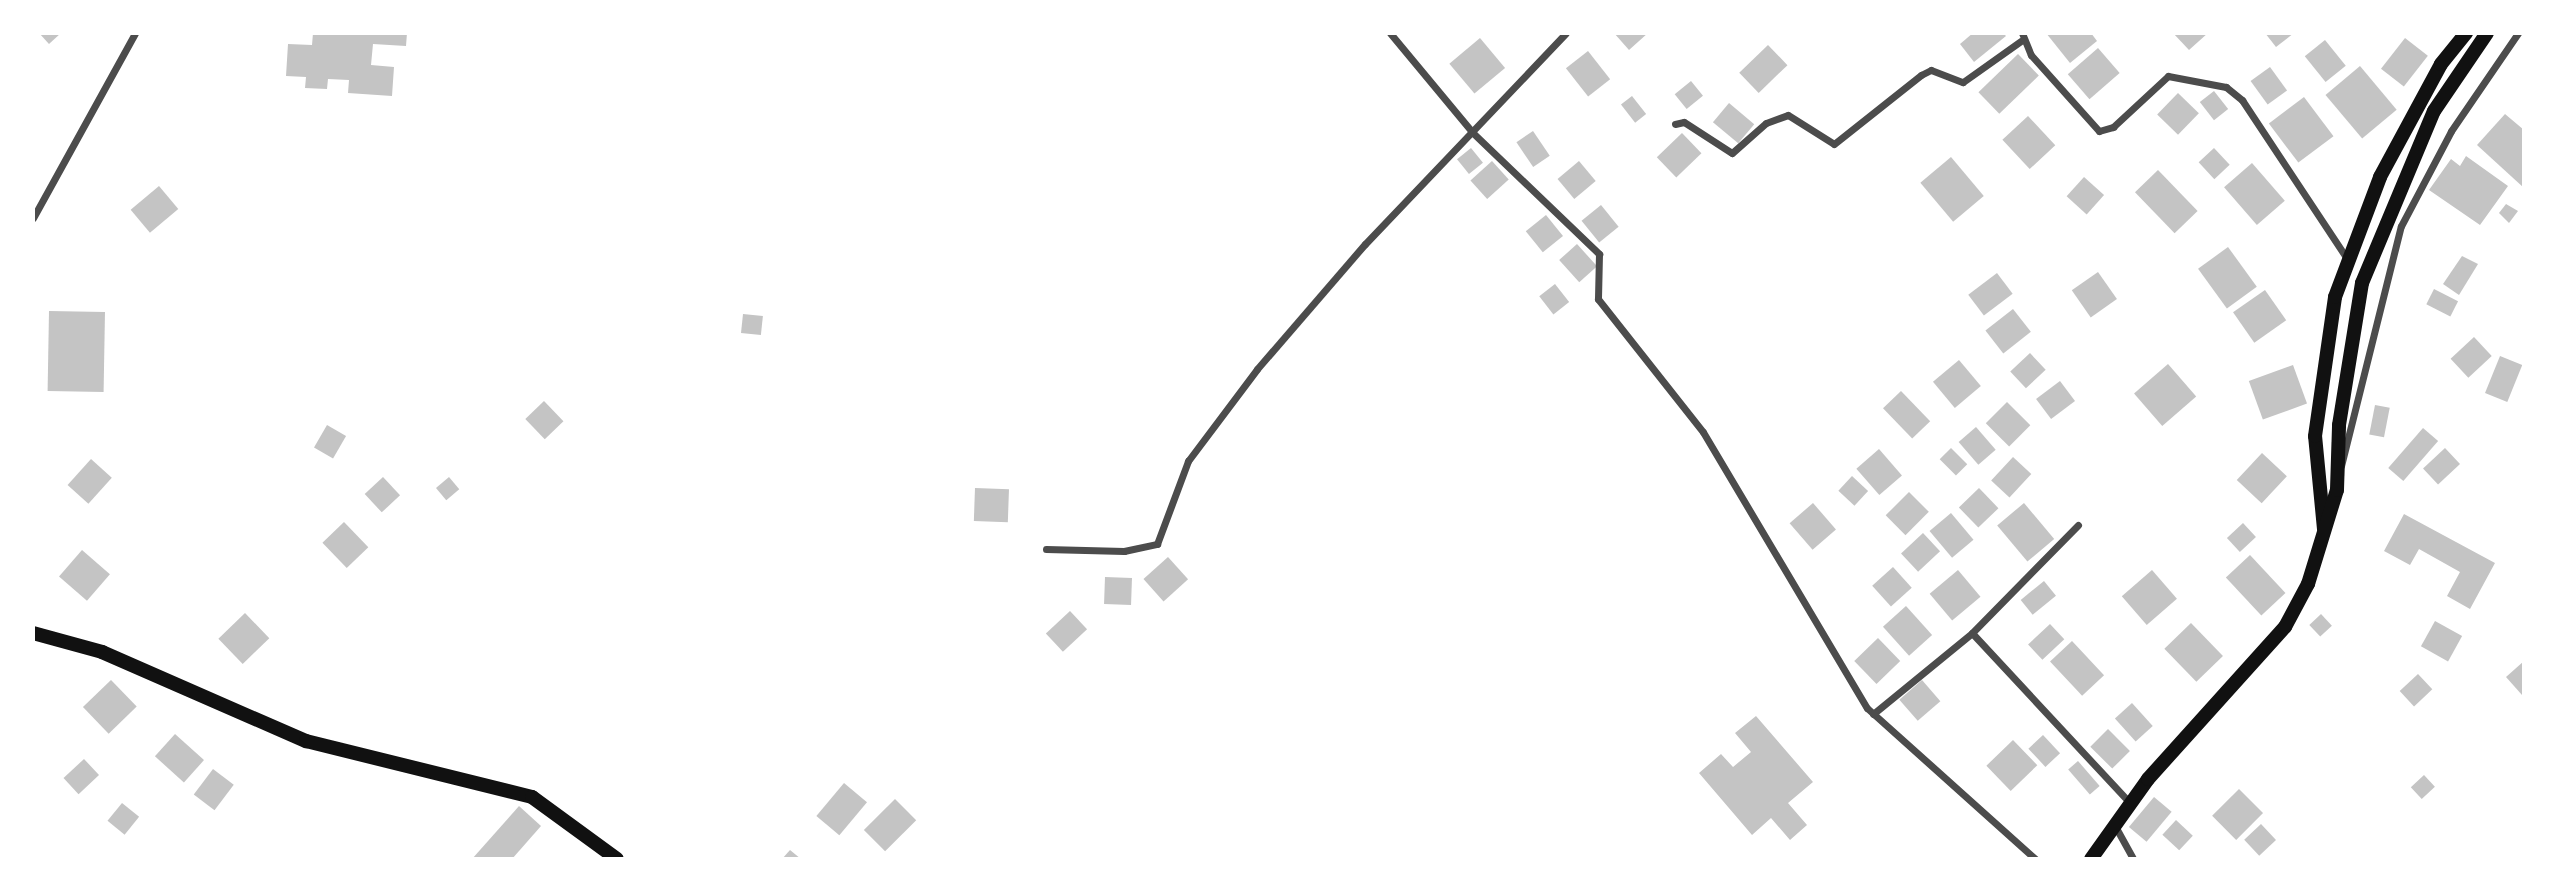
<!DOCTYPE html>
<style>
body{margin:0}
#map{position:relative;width:2557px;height:892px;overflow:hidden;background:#fff;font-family:Rubik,sans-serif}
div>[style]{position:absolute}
.building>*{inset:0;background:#c4c4c4;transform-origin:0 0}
.minor>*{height:7px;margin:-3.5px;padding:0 3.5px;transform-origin:3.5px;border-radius:3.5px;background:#4c4c4c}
.secondary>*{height:14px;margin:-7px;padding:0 7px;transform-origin:7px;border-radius:7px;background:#111}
span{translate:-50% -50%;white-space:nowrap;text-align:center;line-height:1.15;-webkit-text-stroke:5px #fff;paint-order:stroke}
.frame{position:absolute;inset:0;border:35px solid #fff;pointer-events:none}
</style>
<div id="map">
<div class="building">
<i style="clip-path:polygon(39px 33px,61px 33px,49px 44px)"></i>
<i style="clip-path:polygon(313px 33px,407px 33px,406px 46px,373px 44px,371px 65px,394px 67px,392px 96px,348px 93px,349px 80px,328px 79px,327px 89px,305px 88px,306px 77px,286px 76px,288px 44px,312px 45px)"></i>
<i style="clip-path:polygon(1614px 33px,1648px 33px,1629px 50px)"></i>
<i style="clip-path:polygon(1973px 33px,2003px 33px,2006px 36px,1974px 62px,1960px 44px)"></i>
<i style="clip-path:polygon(2046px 33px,2091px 33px,2097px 41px,2070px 63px)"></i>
<i style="clip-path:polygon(2173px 33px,2208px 33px,2189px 50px)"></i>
<i style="clip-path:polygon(2265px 33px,2294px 33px,2276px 47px)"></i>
<i style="left:1480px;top:38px;width:39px;height:40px;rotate:50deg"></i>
<i style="left:2405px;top:38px;width:29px;height:39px;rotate:38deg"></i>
<i style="left:2325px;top:40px;width:33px;height:26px;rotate:51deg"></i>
<i style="left:1768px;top:45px;width:28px;height:40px;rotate:46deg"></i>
<i style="left:2098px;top:48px;width:33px;height:40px;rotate:49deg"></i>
<i style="left:1588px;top:51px;width:36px;height:28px;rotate:52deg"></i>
<i style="left:2018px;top:54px;width:30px;height:55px;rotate:46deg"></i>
<i style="left:2360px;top:66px;width:57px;height:45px;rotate:50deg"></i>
<i style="left:2270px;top:67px;width:29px;height:24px;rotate:54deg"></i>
<i style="left:1691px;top:81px;width:19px;height:21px;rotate:51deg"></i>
<i style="left:2214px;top:91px;width:23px;height:18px;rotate:52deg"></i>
<i style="left:2178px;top:93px;width:29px;height:30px;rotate:44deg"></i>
<i style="left:1632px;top:96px;width:23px;height:14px;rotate:52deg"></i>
<i style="left:2304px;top:97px;width:49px;height:44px;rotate:53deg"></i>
<i style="left:1729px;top:103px;width:33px;height:25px;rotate:40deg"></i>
<i style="clip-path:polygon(2505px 114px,2524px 130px,2524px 188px,2477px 145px)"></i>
<i style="left:2028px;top:116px;width:40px;height:35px;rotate:47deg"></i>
<i style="left:1533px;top:131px;width:30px;height:20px;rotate:56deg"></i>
<i style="left:1682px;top:133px;width:28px;height:35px;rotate:46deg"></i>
<i style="left:1471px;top:148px;width:19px;height:18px;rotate:51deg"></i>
<i style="left:2214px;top:148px;width:23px;height:21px;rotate:47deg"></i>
<i style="clip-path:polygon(2466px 156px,2508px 186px,2480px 225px,2429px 190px,2451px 159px,2460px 166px)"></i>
<i style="left:1951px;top:157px;width:51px;height:40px;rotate:50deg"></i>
<i style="left:1492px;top:161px;width:25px;height:29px;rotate:48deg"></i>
<i style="left:1579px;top:161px;width:26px;height:28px;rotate:50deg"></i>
<i style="left:2252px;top:163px;width:50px;height:37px;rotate:49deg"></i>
<i style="left:2158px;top:170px;width:57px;height:32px;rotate:46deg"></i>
<i style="left:2084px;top:177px;width:27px;height:26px;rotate:42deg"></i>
<i style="left:159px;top:186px;width:30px;height:37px;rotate:50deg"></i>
<i style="clip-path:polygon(2506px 204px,2518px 211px,2509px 223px,2499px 213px)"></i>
<i style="left:1601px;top:205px;width:28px;height:25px;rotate:51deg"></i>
<i style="left:1546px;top:215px;width:27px;height:26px;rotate:51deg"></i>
<i style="left:1577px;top:244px;width:30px;height:24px;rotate:48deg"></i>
<i style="left:2228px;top:247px;width:49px;height:37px;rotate:54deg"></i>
<i style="clip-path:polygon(2462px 256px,2478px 264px,2459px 295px,2443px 284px)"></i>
<i style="left:2098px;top:272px;width:33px;height:32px;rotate:55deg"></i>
<i style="left:1997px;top:273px;width:26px;height:36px;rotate:53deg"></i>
<i style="left:1555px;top:284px;width:23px;height:20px;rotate:52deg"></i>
<i style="left:2434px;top:289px;width:27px;height:17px;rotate:27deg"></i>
<i style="left:2265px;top:290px;width:37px;height:39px;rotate:55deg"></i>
<i style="left:2013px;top:309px;width:29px;height:35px;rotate:52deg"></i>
<i style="left:49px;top:311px;width:56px;height:80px;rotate:1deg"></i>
<i style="left:743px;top:314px;width:20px;height:19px;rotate:6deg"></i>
<i style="left:2474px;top:337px;width:26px;height:32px;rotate:47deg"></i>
<i style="left:2030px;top:353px;width:23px;height:27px;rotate:47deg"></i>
<i style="left:2500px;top:356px;width:24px;height:40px;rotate:22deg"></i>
<i style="left:1959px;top:360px;width:34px;height:34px;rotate:50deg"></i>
<i style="left:2168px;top:364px;width:43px;height:45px;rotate:49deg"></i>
<i style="left:2293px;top:365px;width:41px;height:47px;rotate:70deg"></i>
<i style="left:2060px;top:381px;width:25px;height:30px;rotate:53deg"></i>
<i style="left:1901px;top:391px;width:42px;height:25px;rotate:46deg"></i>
<i style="left:544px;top:401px;width:28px;height:26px;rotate:46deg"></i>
<i style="left:2007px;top:402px;width:33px;height:30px;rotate:45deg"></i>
<i style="left:2375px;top:405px;width:15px;height:30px;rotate:11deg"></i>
<i style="left:327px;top:425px;width:22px;height:26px;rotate:30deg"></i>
<i style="left:1976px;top:427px;width:30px;height:23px;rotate:49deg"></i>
<i style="left:2423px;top:428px;width:20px;height:53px;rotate:41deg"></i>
<i style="left:1951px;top:448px;width:23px;height:16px;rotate:45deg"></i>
<i style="left:2445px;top:448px;width:22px;height:30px;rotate:47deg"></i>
<i style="left:1879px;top:449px;width:35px;height:30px;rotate:49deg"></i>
<i style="left:2262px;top:453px;width:34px;height:37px;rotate:43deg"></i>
<i style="left:2013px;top:457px;width:25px;height:32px;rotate:43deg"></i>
<i style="left:91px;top:459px;width:28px;height:35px;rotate:42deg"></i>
<i style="left:1852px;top:476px;width:22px;height:20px;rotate:43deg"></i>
<i style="left:383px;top:477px;width:25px;height:25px;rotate:47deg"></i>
<i style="left:449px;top:477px;width:16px;height:17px;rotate:50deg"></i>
<i style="left:975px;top:488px;width:34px;height:33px;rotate:2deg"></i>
<i style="left:1979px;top:488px;width:28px;height:28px;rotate:46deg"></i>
<i style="left:1909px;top:492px;width:28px;height:33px;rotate:45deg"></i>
<i style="left:1813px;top:503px;width:35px;height:31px;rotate:49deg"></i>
<i style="left:2024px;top:503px;width:47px;height:35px;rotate:50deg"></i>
<i style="left:1951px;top:513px;width:35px;height:28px;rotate:50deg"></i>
<i style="clip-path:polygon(2404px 514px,2495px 563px,2470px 609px,2447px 596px,2460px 572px,2419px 549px,2410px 565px,2384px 551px)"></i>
<i style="left:344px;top:522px;width:35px;height:30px;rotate:46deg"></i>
<i style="left:2243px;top:523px;width:19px;height:22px;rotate:47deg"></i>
<i style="left:1923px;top:533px;width:25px;height:30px;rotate:47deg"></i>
<i style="left:82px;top:550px;width:37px;height:35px;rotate:41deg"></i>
<i style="left:2250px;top:555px;width:52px;height:33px;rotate:47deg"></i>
<i style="left:1168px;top:557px;width:30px;height:33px;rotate:48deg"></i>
<i style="left:1893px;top:567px;width:28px;height:28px;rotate:48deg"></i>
<i style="left:1958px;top:570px;width:35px;height:37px;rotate:50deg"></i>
<i style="left:2152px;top:570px;width:38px;height:40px;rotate:49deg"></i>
<i style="left:1105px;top:577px;width:27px;height:27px;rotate:2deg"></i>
<i style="left:2044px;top:581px;width:19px;height:30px;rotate:51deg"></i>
<i style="left:1906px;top:606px;width:39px;height:31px;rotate:48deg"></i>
<i style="left:1070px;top:611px;width:25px;height:33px;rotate:47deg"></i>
<i style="left:245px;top:613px;width:35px;height:37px;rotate:46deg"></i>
<i style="left:2321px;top:614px;width:16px;height:16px;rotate:47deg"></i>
<i style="left:2435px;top:621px;width:31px;height:29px;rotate:29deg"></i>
<i style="left:2191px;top:623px;width:46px;height:37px;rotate:46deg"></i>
<i style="left:2050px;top:624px;width:21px;height:30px;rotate:47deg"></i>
<i style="left:1878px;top:638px;width:32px;height:33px;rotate:46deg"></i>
<i style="left:2072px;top:641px;width:47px;height:30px;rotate:47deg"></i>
<i style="clip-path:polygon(2524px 661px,2524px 693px,2522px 695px,2506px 677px)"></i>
<i style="left:2418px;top:674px;width:21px;height:25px;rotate:47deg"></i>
<i style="left:111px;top:680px;width:37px;height:39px;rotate:46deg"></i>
<i style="left:1922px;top:680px;width:28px;height:30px;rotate:49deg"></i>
<i style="left:2132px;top:703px;width:31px;height:23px;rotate:48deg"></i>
<i style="clip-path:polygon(1756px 716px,1813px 782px,1788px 803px,1807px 825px,1790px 840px,1771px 818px,1752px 835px,1699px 773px,1721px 754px,1733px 767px,1751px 752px,1735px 733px)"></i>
<i style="left:2108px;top:729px;width:31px;height:25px;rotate:45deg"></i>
<i style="left:175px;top:734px;width:39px;height:30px;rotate:42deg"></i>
<i style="left:2043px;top:735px;width:25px;height:20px;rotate:47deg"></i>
<i style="left:2013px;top:740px;width:35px;height:37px;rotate:46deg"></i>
<i style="left:84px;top:759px;width:22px;height:28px;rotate:47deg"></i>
<i style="left:2078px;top:761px;width:33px;height:13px;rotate:49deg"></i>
<i style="left:213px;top:769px;width:26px;height:32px;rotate:37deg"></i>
<i style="left:2424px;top:775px;width:16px;height:18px;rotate:47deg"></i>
<i style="left:844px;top:783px;width:30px;height:43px;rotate:40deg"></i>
<i style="left:2239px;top:789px;width:34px;height:38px;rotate:45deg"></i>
<i style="left:2154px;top:797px;width:23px;height:39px;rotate:40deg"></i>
<i style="left:895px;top:799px;width:30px;height:44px;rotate:45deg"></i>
<i style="left:122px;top:803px;width:22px;height:23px;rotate:39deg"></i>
<i style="clip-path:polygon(519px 806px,541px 826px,512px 859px,472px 859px)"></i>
<i style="left:2176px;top:820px;width:23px;height:20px;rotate:43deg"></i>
<i style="left:2261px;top:824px;width:22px;height:23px;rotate:47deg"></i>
<i style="clip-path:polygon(790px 850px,801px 859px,782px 859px)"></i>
</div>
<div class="minor">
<i style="left:1390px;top:33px;width:130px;rotate:50.3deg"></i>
<i style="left:1473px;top:133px;width:175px;rotate:43.8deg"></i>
<i style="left:1599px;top:254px;width:45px;rotate:91.3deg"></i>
<i style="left:1598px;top:299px;width:169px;rotate:51.7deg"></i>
<i style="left:1703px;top:432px;width:321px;rotate:59.3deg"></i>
<i style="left:1867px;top:708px;width:226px;rotate:41.9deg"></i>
<i style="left:2022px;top:33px;width:24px;rotate:68deg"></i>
<i style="left:2031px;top:55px;width:102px;rotate:48.2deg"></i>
<i style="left:2099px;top:131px;width:15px;rotate:-16deg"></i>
<i style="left:2113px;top:127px;width:75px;rotate:-42.8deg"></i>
<i style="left:2168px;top:76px;width:59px;rotate:10.7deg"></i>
<i style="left:2226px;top:87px;width:21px;rotate:39deg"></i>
<i style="left:2242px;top:100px;width:192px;rotate:56.5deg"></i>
<i style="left:1675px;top:124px;width:9px;rotate:-13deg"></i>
<i style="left:1684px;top:122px;width:57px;rotate:32.9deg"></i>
<i style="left:1732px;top:153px;width:45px;rotate:-41.4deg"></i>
<i style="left:1766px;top:123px;width:23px;rotate:-20deg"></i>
<i style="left:1788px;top:115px;width:54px;rotate:32.2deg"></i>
<i style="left:1834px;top:144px;width:111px;rotate:-38.4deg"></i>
<i style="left:1921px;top:75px;width:11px;rotate:-27deg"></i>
<i style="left:1931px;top:70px;width:34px;rotate:21deg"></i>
<i style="left:1963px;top:82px;width:71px;rotate:-35.3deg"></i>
<i style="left:33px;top:218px;width:211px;rotate:-61.1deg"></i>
<i style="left:2341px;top:466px;width:247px;rotate:-76deg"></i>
<i style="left:2401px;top:226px;width:107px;rotate:-62.2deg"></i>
<i style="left:2451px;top:131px;width:119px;rotate:-55.6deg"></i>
<i style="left:2078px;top:525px;width:151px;rotate:134.5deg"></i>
<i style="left:1972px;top:633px;width:232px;rotate:47.1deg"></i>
<i style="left:1046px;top:549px;width:78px;rotate:1.5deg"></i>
<i style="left:1124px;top:551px;width:34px;rotate:-12deg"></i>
<i style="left:1157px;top:544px;width:89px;rotate:-69.5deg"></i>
<i style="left:1188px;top:461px;width:115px;rotate:-53.1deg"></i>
<i style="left:1257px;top:369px;width:165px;rotate:-49.2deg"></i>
<i style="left:1365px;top:244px;width:291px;rotate:-46.4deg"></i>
<i style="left:1873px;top:714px;width:128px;rotate:-39.3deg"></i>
<i style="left:2115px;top:826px;width:38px;rotate:61deg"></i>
</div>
<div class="secondary">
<i style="left:2324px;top:529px;width:93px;rotate:-95.5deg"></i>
<i style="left:2315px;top:436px;width:140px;rotate:-81.8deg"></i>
<i style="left:2335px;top:297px;width:128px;rotate:-69.4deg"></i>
<i style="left:2380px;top:177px;width:128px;rotate:-61.6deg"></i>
<i style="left:2441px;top:64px;width:40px;rotate:-51deg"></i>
<i style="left:33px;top:633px;width:72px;rotate:15.4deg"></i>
<i style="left:102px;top:652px;width:223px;rotate:23.6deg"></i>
<i style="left:306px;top:741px;width:233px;rotate:13.9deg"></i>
<i style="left:532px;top:797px;width:105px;rotate:36.1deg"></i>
<i style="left:2091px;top:859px;width:98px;rotate:-54.5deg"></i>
<i style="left:2148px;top:779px;width:205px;rotate:-48deg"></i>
<i style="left:2285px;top:627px;width:49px;rotate:-61.9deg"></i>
<i style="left:2308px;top:584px;width:98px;rotate:-72.9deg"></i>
<i style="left:2337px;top:490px;width:65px;rotate:-88.2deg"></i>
<i style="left:2339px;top:425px;width:144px;rotate:-80.8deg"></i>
<i style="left:2362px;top:283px;width:186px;rotate:-67.3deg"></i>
<i style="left:2434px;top:111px;width:94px;rotate:-55.8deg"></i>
</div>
<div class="frame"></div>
</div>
